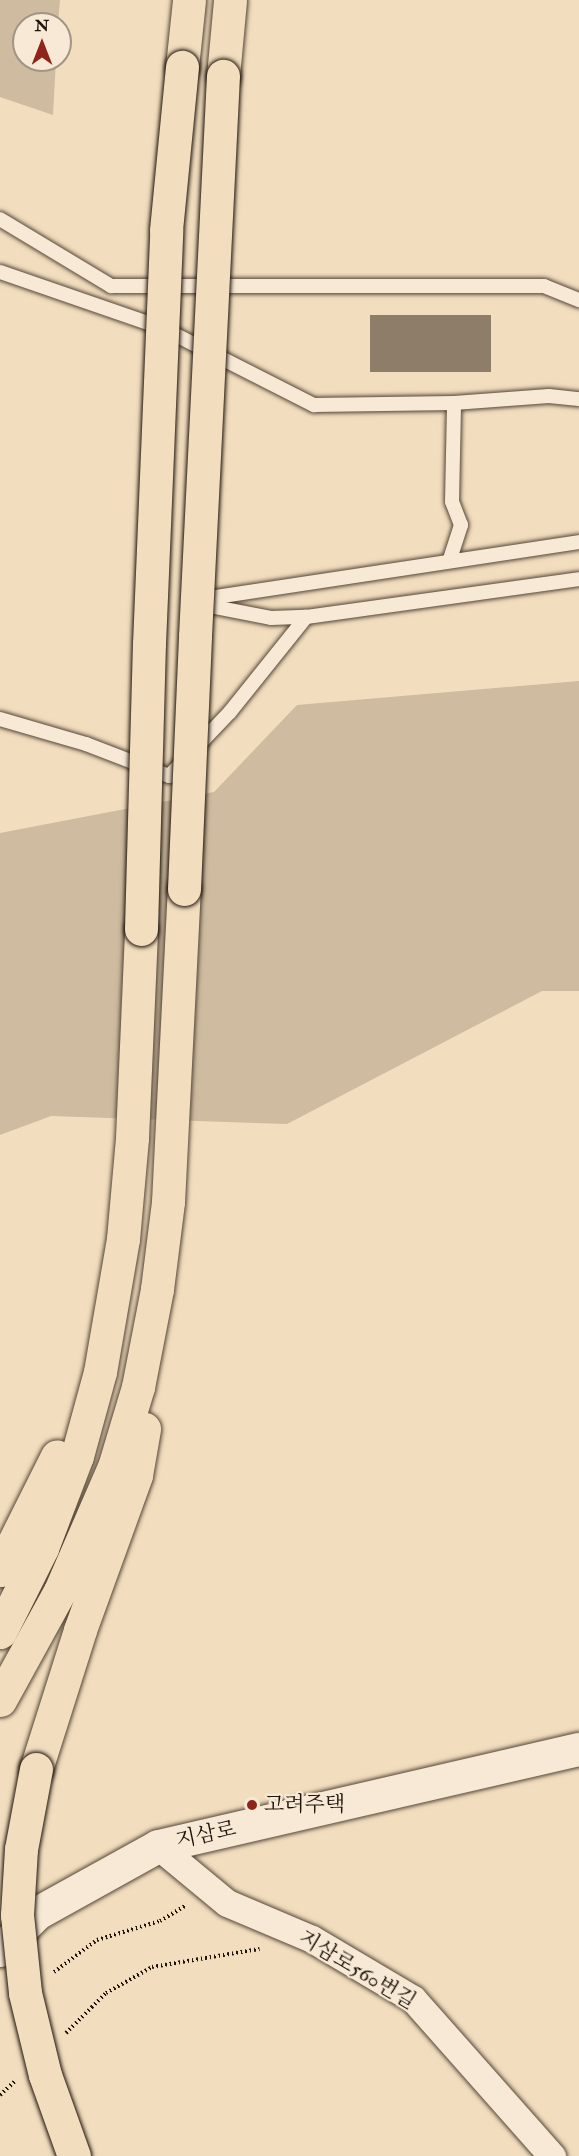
<!DOCTYPE html>
<meta charset="utf-8">
<style>
body{margin:0}
#map{position:relative;width:579px;height:2156px;overflow:hidden;background:#f2ddbe;font-family:"IM FELL Double Pica","Noto Serif KR",serif}
div>[style]{position:absolute}
.green>*{inset:0;background:#cebba0}
.building>*{inset:0;background:#8d7d69;transform-origin:0 0}
.path>*{height:4px;margin-top:-2px;transform-origin:0;background:repeating-linear-gradient(90deg,#1f140c 0 1.5px,transparent 0 4.5px)}
.roads{filter:drop-shadow(0 0 2px #544638) drop-shadow(0 0 2px #544638)}
.lane>*{height:14px;margin:-7px;padding:0 7px;transform-origin:7px;border-radius:7px;background:#f7e9d5}
.street>*{height:27px;margin:-13.5px;padding:0 13.5px;transform-origin:13.5px;border-radius:13.5px;background:#f7e9d5}
.secondary>*{height:33px;margin:-16.5px;padding:0 16.5px;transform-origin:16.5px;border-radius:16.5px;background:#f7e9d5}
.primary>*{height:33px;margin:-16.5px;padding:0 16.5px;transform-origin:16.5px;border-radius:16.5px;background:#f2ddbe}
.highway>*{height:33px;margin:-16.5px;padding:0 16.5px;transform-origin:16.5px;border-radius:16.5px;background:#f2ddbe}
.bridges{filter:drop-shadow(0 0 2px #1f140c) drop-shadow(0 0 2px #1f140c)}
.primary-bridge>*{height:33px;margin:-16.5px;padding:0 16.5px;transform-origin:16.5px;border-radius:16.5px;background:#f2ddbe}
.highway-bridge>*{height:33px;margin:-16.5px;padding:0 16.5px;transform-origin:16.5px;border-radius:16.5px;background:#f2ddbe}
.dots>*{width:16px;height:16px;translate:-50% -50%;box-sizing:border-box;border:3px solid #f7e9d5;border-radius:50%}
span{translate:-50% -50%;white-space:nowrap;text-align:center;line-height:1.15;-webkit-text-stroke:4.5px #f7e9d5;paint-order:stroke}
.poi-label{font-size:21px;color:#1f140c}
.left{translate:0 -50%;text-align:left}
.street-label{font-size:21px;color:#1f140c}
.north{position:absolute;left:12px;top:12px;width:60px;height:60px;box-sizing:border-box;background:#f7e9d5;border:2px solid #a19485;border-radius:50%;rotate:0deg;font-size:16px;font-weight:700;line-height:24px;text-align:center;color:#1f140c}
.north::after{content:'';display:block;margin:auto;width:21px;height:27px;background:#8f2418;clip-path:polygon(50% 0,100% 100%,50% 72%,0 100%)}
</style>
<div id="map">
<div class="green">
<i style="clip-path:polygon(0 0,60px 0,58px 24px,24px 24px,24px 60px,56px 60px,53px 115px,0 97px)"></i>
<i style="clip-path:polygon(579px 681px,579px 991px,542px 991px,287px 1124px,51px 1116px,0 1135px,0 833px,214px 792px,297px 705px)"></i>
</div>
<div class="building">
<i style="left:370px;top:315px;width:121px;height:57px"></i>
</div>
<div class="path">
<i style="left:54px;top:1972px;width:54px;rotate:-36.7deg"></i>
<i style="left:97px;top:1940px;width:66px;rotate:-16.8deg"></i>
<i style="left:160px;top:1921px;width:29px;rotate:-31deg"></i>
<i style="left:66px;top:2033px;width:57px;rotate:-45deg"></i>
<i style="left:106px;top:1993px;width:53px;rotate:-29.5deg"></i>
<i style="left:152px;top:1967px;width:109px;rotate:-9.5deg"></i>
<i style="left:0;top:2095px;width:21px;rotate:-43deg"></i>
</div>
<div class="roads">
<div class="lane">
<i style="left:0;top:219px;width:130px;rotate:31.1deg"></i>
<i style="left:111px;top:286px;width:433px"></i>
<i style="left:544px;top:286px;width:38px;rotate:22deg"></i>
<i style="left:0;top:272px;width:169px;rotate:19deg"></i>
<i style="left:160px;top:327px;width:173px;rotate:26.9deg"></i>
<i style="left:314px;top:405px;width:140px;rotate:-0.8deg"></i>
<i style="left:454px;top:403px;width:95px;rotate:-4.2deg"></i>
<i style="left:549px;top:396px;width:30px;rotate:6deg"></i>
<i style="left:450px;top:559px;width:36px;rotate:-72deg"></i>
<i style="left:461px;top:525px;width:25px;rotate:-111deg"></i>
<i style="left:452px;top:502px;width:99px;rotate:-88.8deg"></i>
<i style="left:196px;top:600px;width:387px;rotate:-8.6deg"></i>
<i style="left:199px;top:604px;width:73px;rotate:11deg"></i>
<i style="left:271px;top:618px;width:35px;rotate:-2deg"></i>
<i style="left:0;top:719px;width:90px;rotate:16.2deg"></i>
<i style="left:86px;top:744px;width:89px;rotate:21.1deg"></i>
<i style="left:169px;top:776px;width:88px;rotate:-46.4deg"></i>
<i style="left:230px;top:712px;width:122px;rotate:-51.3deg"></i>
<i style="left:306px;top:617px;width:276px;rotate:-7.9deg"></i>
</div>
<div class="street">
<i style="left:158px;top:1846px;width:89px;rotate:39.6deg"></i>
<i style="left:227px;top:1903px;width:92px;rotate:23deg"></i>
<i style="left:312px;top:1939px;width:117px;rotate:30.7deg"></i>
<i style="left:413px;top:1999px;width:210px;rotate:48.5deg"></i>
</div>
<div class="secondary">
<i style="left:0;top:1950px;width:52px;rotate:-45deg"></i>
<i style="left:37px;top:1913px;width:138px;rotate:-29deg"></i>
<i style="left:158px;top:1846px;width:432px;rotate:-13deg"></i>
</div>
<div class="primary">
<i style="left:182px;top:67px;width:67px;rotate:-84deg"></i>
<i style="left:223px;top:76px;width:76px;rotate:-84.7deg"></i>
</div>
<div class="highway">
<i style="left:0;top:1570px;width:127px;rotate:-63.4deg"></i>
<i style="left:0;top:1632px;width:94px;rotate:-63.4deg"></i>
<i style="left:42px;top:1548px;width:98px;rotate:-69.2deg"></i>
<i style="left:77px;top:1456px;width:87px;rotate:-74.7deg"></i>
<i style="left:100px;top:1372px;width:135px;rotate:-80.2deg"></i>
<i style="left:123px;top:1239px;width:101px;rotate:-84.9deg"></i>
<i style="left:132px;top:1138px;width:209px;rotate:-87.5deg"></i>
<i style="left:0;top:1700px;width:124px;rotate:-61.2deg"></i>
<i style="left:60px;top:1591px;width:135px;rotate:-66.5deg"></i>
<i style="left:114px;top:1467px;width:84px;rotate:-73.3deg"></i>
<i style="left:138px;top:1387px;width:100px;rotate:-79deg"></i>
<i style="left:157px;top:1289px;width:88px;rotate:-82.8deg"></i>
<i style="left:168px;top:1202px;width:313px;rotate:-87.1deg"></i>
<i style="left:36px;top:1769px;width:146px;rotate:-72.4deg"></i>
<i style="left:80px;top:1630px;width:165px;rotate:-70.1deg"></i>
<i style="left:136px;top:1475px;width:47px;rotate:-80.1deg"></i>
</div>
</div>
<div class="bridges">
<div class="primary-bridge">
<i style="left:195px;top:636px;width:561px;rotate:-87.14deg"></i>
<i style="left:149px;top:644px;width:414px;rotate:-87.6deg"></i>
<i style="left:166px;top:230px;width:164px;rotate:-84.4deg"></i>
</div>
<div class="highway-bridge">
<i style="left:184px;top:889px;width:253px;rotate:-87.5deg"></i>
<i style="left:141px;top:929px;width:285px;rotate:-88.4deg"></i>
<i style="left:36px;top:1769px;width:81px;rotate:100.6deg"></i>
<i style="left:21px;top:1849px;width:66px;rotate:93.5deg"></i>
<i style="left:17px;top:1915px;width:78px;rotate:84.1deg"></i>
<i style="left:25px;top:1993px;width:84px;rotate:76.3deg"></i>
<i style="left:45px;top:2075px;width:86px;rotate:70.3deg"></i>
</div>
</div>
<div class="dots">
<i style="left:252px;top:1805px;background:#8f2418"></i>
</div>
<div class="poi-label">
<span class="left" style="left:264px;top:1805px">고려주택</span>
</div>
<div class="street-label">
<span style="left:206px;top:1835px;rotate:-12deg">지삼로</span>
<span style="left:357px;top:1970px;rotate:31deg">지삼로560번길</span>
</div>
<div class="north">N</div>
</div>
